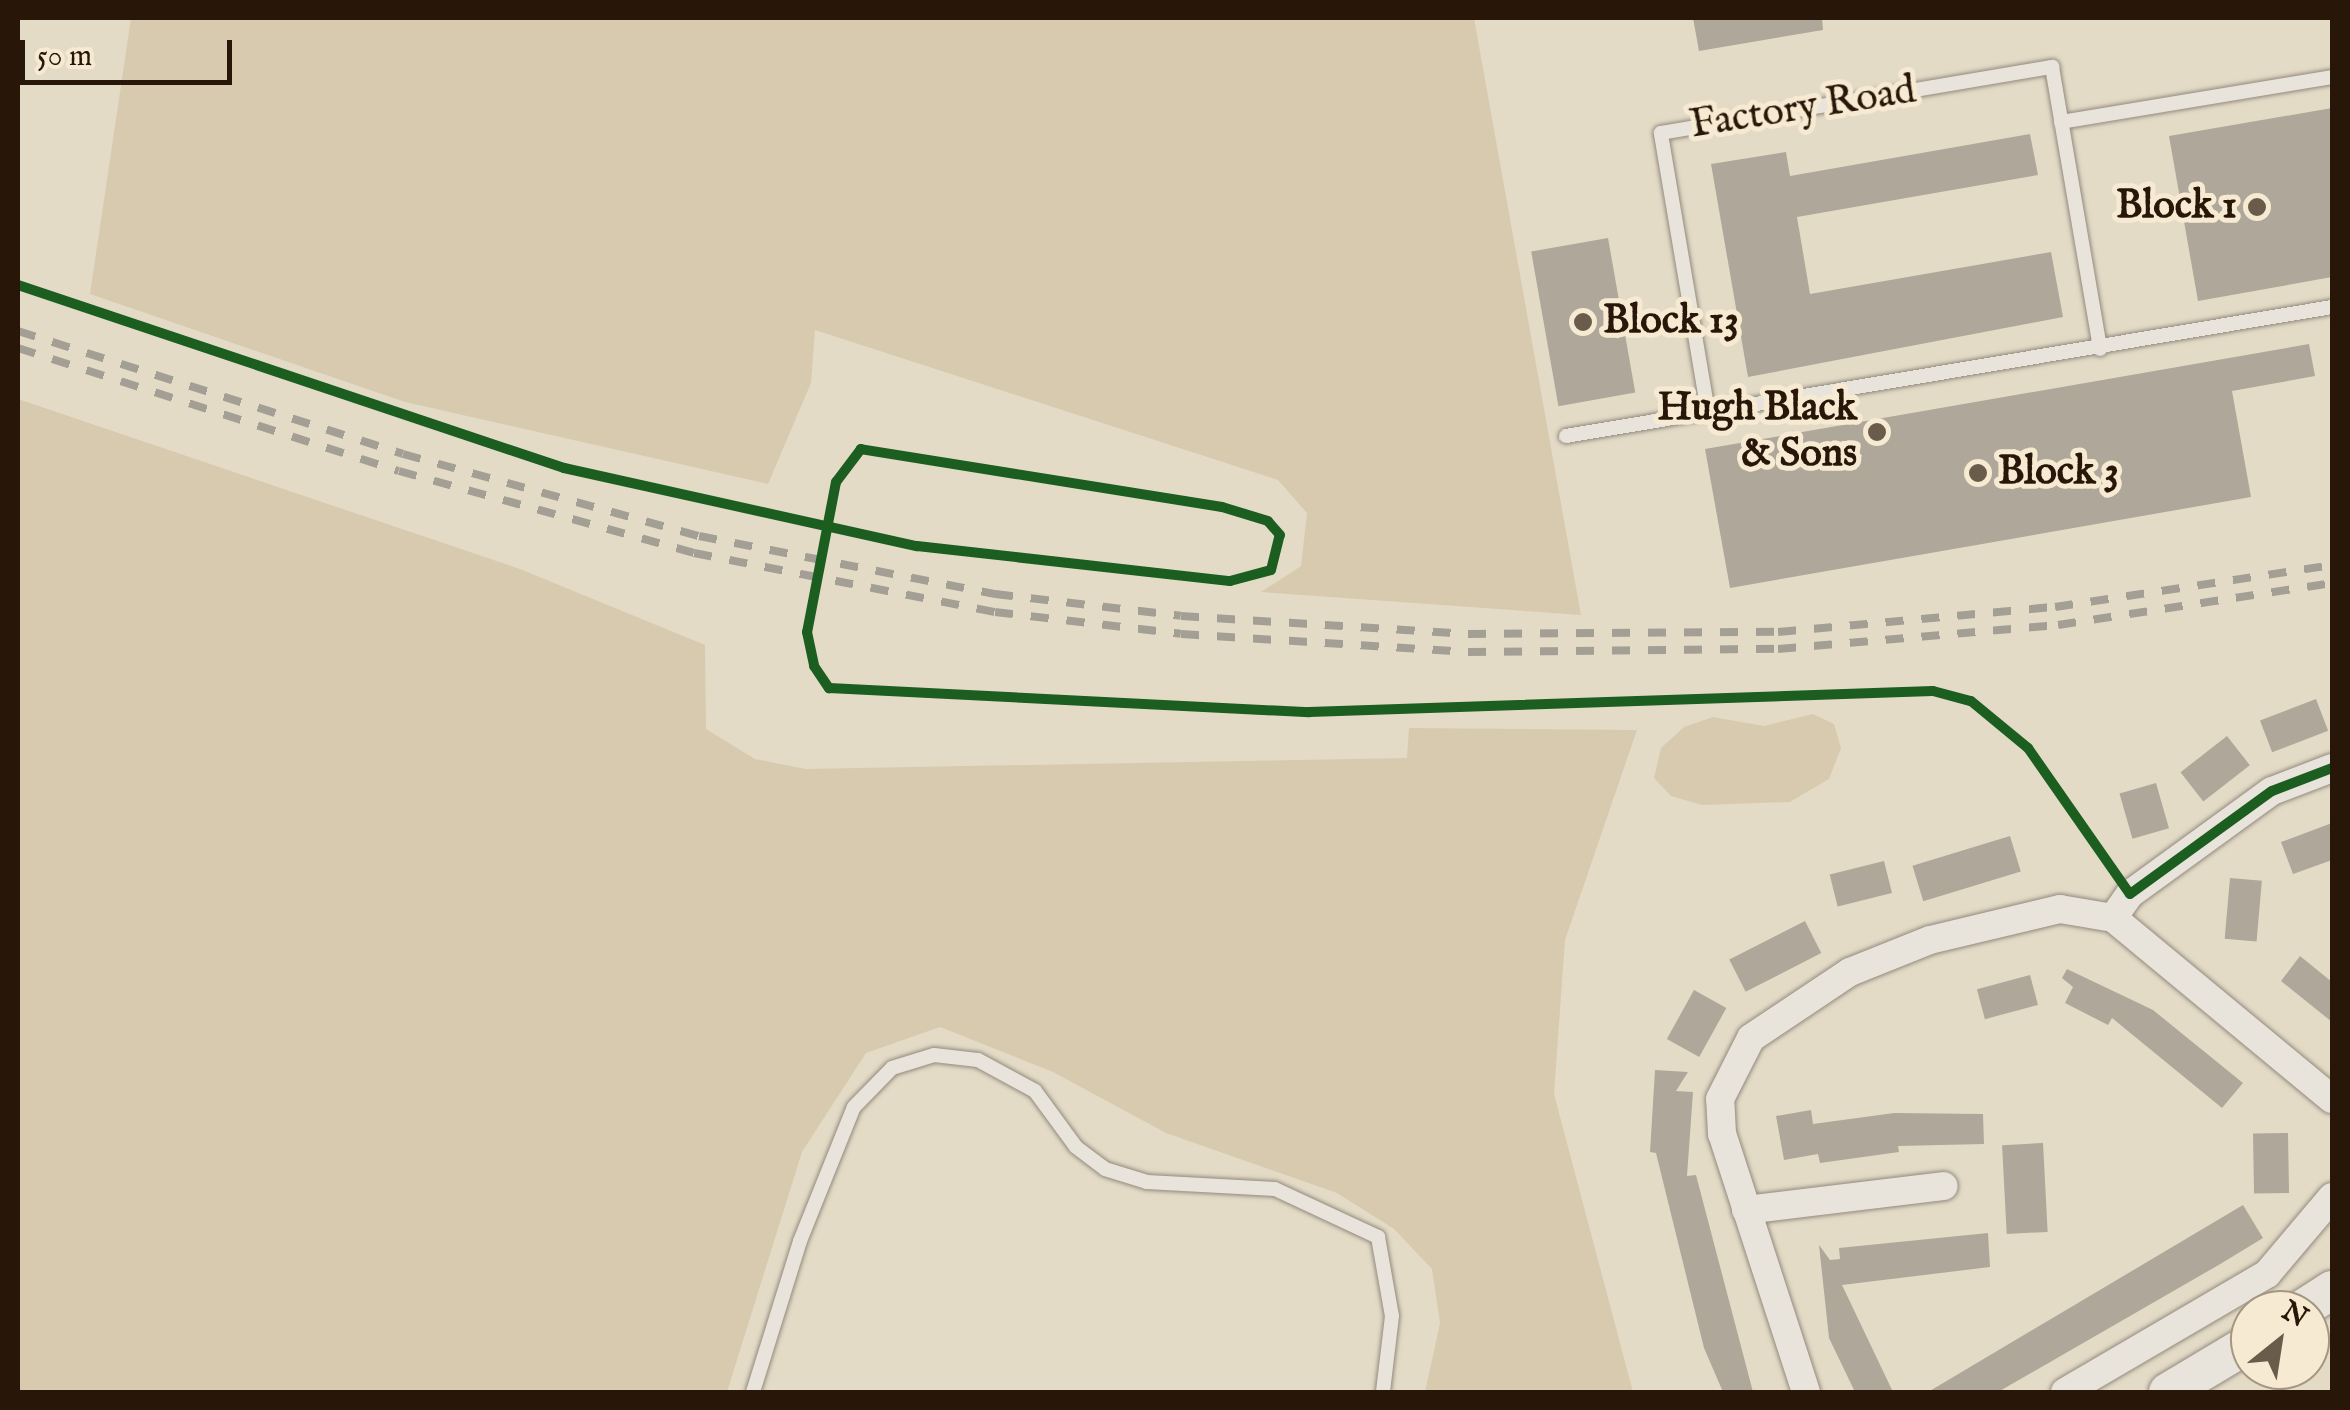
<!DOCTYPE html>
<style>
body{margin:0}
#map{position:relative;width:2350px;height:1410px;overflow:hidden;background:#e4dbc7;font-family:"IM FELL English",serif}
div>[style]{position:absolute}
.green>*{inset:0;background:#d8caaf}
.building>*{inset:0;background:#afa799;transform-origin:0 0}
.roads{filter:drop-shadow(0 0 2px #928a7d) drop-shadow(0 0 2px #928a7d)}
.service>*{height:14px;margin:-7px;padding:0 7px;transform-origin:7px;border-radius:7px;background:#e9e4db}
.minor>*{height:28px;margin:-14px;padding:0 14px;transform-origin:14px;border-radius:14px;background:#e9e4db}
.secondary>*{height:38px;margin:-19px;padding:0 19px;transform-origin:19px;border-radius:19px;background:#e9e4db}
.rail>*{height:8px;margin-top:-4px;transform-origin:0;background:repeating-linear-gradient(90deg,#a49f95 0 18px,transparent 0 36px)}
.cycleway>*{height:10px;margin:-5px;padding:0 5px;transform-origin:5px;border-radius:5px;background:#1b5e20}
.dots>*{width:28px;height:28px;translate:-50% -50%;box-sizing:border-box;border:5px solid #f6ead2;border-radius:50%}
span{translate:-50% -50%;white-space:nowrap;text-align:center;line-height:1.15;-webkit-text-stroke:10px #f6ead2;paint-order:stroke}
.street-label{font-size:40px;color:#281708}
.poi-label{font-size:40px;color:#281708;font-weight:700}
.right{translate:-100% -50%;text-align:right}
.left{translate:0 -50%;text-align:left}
.frame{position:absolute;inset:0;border:20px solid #281708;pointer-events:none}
.north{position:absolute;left:2230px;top:1290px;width:100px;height:100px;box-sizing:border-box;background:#f6ead2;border:2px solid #a49681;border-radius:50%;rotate:30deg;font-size:28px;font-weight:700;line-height:40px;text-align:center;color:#281708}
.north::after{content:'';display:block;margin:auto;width:35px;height:45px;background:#6a5c4b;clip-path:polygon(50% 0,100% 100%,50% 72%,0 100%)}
.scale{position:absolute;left:20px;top:40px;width:212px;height:45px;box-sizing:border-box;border:5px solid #281708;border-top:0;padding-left:12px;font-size:30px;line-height:35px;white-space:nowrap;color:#281708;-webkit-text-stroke:8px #f6ead2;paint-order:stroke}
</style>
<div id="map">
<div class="green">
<i style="clip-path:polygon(131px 18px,1474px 18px,1581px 615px,1261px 592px,1301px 566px,1307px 513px,1278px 480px,815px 330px,811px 383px,768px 484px,405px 402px,90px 294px)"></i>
<i style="clip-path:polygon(18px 399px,520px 569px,705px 645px,706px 729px,755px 759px,806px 769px,1407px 758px,1409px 728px,1637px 730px,1565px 940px,1554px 1094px,1633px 1392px,1425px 1392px,1440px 1323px,1432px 1269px,1394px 1229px,1337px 1193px,1166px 1133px,1053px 1072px,940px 1027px,866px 1053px,802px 1152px,727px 1392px,18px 1392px)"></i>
<i style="clip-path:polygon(1813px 714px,1834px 724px,1841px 748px,1829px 779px,1790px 802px,1702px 805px,1671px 796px,1654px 778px,1661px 748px,1684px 727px,1713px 717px,1764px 726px)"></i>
</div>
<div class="building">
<i style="clip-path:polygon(1693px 18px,1822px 18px,1823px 30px,1699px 51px)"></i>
<i style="clip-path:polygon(2332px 108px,2332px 277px,2198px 301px,2169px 136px)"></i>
<i style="clip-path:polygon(2030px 134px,2038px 175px,1797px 217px,1810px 294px,2051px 252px,2063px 317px,1748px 377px,1711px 164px,1786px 152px,1790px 176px)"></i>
<i style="left:1608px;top:238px;width:157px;height:78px;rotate:80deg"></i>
<i style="clip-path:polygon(2309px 344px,2315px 376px,2232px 391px,2251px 497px,1730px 588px,1705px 449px)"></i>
<i style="left:2316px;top:699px;width:34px;height:60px;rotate:69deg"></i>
<i style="left:2227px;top:736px;width:37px;height:59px;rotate:52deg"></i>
<i style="left:2156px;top:783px;width:47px;height:38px;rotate:74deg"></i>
<i style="clip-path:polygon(2332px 823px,2332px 860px,2293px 874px,2281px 842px)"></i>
<i style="left:2010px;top:836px;width:37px;height:102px;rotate:73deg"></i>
<i style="left:1884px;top:861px;width:33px;height:56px;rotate:76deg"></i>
<i style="left:2230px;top:878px;width:32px;height:61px;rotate:5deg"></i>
<i style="left:1805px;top:921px;width:36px;height:85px;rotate:63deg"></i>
<i style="clip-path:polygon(2300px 956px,2332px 982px,2332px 1022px,2281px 981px)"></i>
<i style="clip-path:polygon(2067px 969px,2153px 1010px,2243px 1083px,2222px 1108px,2112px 1018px,2108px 1025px,2065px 1003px,2073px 987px,2062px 978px)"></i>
<i style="left:2030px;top:975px;width:31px;height:55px;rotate:75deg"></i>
<i style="left:1694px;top:990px;width:37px;height:56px;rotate:29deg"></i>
<i style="clip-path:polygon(1655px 1070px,1688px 1072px,1676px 1091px,1693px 1092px,1687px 1176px,1696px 1175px,1753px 1392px,1723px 1392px,1704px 1348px,1656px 1153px,1650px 1152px)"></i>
<i style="clip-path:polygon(1811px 1110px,1813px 1124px,1894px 1113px,1983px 1114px,1984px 1144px,1898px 1146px,1899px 1152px,1820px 1163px,1818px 1154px,1784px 1160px,1776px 1116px)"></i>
<i style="left:2288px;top:1133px;width:60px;height:35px;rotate:89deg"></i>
<i style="left:2043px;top:1143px;width:89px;height:41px;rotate:87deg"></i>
<i style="clip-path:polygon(2243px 1205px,2263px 1238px,2222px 1263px,1998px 1392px,1928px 1392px)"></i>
<i style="clip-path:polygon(1988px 1233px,1990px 1267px,1842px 1285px,1893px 1392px,1855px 1392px,1829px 1338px,1819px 1245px,1830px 1260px,1840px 1259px,1839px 1248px)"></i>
</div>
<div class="roads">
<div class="service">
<i style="left:2061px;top:122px;width:275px;rotate:-9.4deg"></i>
<i style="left:1708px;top:412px;width:283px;rotate:-99.6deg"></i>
<i style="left:1661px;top:133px;width:397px;rotate:-9.6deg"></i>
<i style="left:2052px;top:67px;width:286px;rotate:80.3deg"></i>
<i style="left:1566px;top:436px;width:777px;rotate:-9.56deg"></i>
<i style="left:753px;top:1392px;width:158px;rotate:-72.7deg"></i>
<i style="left:800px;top:1241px;width:144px;rotate:-68.1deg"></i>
<i style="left:854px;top:1107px;width:54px;rotate:-45.7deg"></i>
<i style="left:892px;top:1068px;width:44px;rotate:-17.2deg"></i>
<i style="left:934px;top:1055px;width:44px;rotate:6.5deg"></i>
<i style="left:978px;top:1060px;width:65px;rotate:28.5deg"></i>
<i style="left:1035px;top:1091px;width:69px;rotate:53.8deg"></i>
<i style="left:1076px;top:1147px;width:36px;rotate:37deg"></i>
<i style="left:1105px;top:1169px;width:44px;rotate:17.2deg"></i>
<i style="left:1147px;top:1182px;width:128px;rotate:3.1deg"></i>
<i style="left:1275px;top:1189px;width:114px;rotate:25deg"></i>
<i style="left:1378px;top:1237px;width:80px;rotate:80deg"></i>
<i style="left:1392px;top:1316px;width:77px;rotate:96.8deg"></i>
</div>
<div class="minor">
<i style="left:2113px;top:918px;width:29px;rotate:-55deg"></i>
<i style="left:2130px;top:894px;width:175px;rotate:-36deg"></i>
<i style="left:2272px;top:791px;width:64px;rotate:-21deg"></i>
<i style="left:1746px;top:1210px;width:199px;rotate:-6.9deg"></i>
<i style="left:1806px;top:1392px;width:271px;rotate:-108deg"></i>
<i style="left:1722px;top:1134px;width:35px;rotate:-93deg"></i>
<i style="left:1720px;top:1099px;width:68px;rotate:-63.1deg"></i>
<i style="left:1751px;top:1038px;width:119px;rotate:-33.7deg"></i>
<i style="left:1850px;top:972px;width:86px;rotate:-21.8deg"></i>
<i style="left:1930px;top:940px;width:134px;rotate:-13.4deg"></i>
<i style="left:2060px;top:909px;width:54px;rotate:9.6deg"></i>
<i style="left:2113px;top:918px;width:284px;rotate:39.6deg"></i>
<i style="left:2065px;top:1392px;width:234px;rotate:-30.3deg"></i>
<i style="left:2267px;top:1274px;width:101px;rotate:-49.8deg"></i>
</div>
<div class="secondary">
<i style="left:2301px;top:1310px;width:37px;rotate:-33deg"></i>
<i style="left:2168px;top:1392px;width:96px;rotate:-30.9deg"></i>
</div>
</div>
<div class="rail">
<i style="left:18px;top:331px;width:404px;rotate:17.7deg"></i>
<i style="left:403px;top:454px;width:307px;rotate:15.5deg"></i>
<i style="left:699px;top:536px;width:302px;rotate:11.1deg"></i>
<i style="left:995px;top:594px;width:187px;rotate:6.7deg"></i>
<i style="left:1181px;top:616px;width:288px;rotate:3.6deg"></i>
<i style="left:1468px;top:634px;width:310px;rotate:-0.4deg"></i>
<i style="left:1778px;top:632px;width:278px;rotate:-5.2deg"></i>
<i style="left:2055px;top:607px;width:280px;rotate:-8.6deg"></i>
<i style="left:18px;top:348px;width:400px;rotate:17.9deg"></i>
<i style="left:399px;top:471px;width:306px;rotate:15.5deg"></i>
<i style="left:694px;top:553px;width:307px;rotate:11.1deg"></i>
<i style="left:995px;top:612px;width:187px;rotate:6.7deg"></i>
<i style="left:1181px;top:634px;width:288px;rotate:3.6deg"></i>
<i style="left:1468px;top:652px;width:310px;rotate:-0.6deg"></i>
<i style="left:1778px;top:649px;width:281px;rotate:-4.9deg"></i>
<i style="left:2058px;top:625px;width:277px;rotate:-8.7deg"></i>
</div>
<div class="cycleway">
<i style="left:18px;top:285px;width:576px;rotate:18.53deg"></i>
<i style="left:564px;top:468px;width:362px;rotate:12.5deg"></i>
<i style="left:917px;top:546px;width:315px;rotate:6.4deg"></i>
<i style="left:1230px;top:581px;width:42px;rotate:-15deg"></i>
<i style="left:1271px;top:570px;width:36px;rotate:-76deg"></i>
<i style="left:1280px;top:535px;width:18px;rotate:-131deg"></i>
<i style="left:1268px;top:521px;width:48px;rotate:-163.1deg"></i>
<i style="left:1222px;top:507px;width:366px;rotate:-170.9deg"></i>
<i style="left:861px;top:449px;width:41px;rotate:127.1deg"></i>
<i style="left:836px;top:482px;width:153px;rotate:100.9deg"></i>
<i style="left:807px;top:632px;width:35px;rotate:78deg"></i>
<i style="left:814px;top:666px;width:27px;rotate:56deg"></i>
<i style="left:829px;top:688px;width:481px;rotate:2.9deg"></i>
<i style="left:1309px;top:712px;width:624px;rotate:-1.93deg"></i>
<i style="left:1933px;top:691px;width:39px;rotate:15deg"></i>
<i style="left:1971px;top:701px;width:74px;rotate:39.5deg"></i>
<i style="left:2028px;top:748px;width:178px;rotate:55.1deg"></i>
<i style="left:2130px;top:894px;width:175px;rotate:-36deg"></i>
<i style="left:2272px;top:791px;width:64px;rotate:-21deg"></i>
</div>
<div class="dots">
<i style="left:2257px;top:207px;background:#6a5c4b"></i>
<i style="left:1583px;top:322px;background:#6a5c4b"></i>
<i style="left:1877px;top:432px;background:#6a5c4b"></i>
<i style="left:1978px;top:473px;background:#6a5c4b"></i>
</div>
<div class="street-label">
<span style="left:1803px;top:109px;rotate:-9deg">Factory Road</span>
</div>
<div class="poi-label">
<span class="right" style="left:2237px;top:207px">Block 1</span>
<span class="left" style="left:1603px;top:322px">Block 13</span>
<span class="right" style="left:1857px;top:432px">Hugh Black<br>&amp; Sons</span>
<span class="left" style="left:1998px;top:473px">Block 3</span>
</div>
<div class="frame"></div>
<div class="north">N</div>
<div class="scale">50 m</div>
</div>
